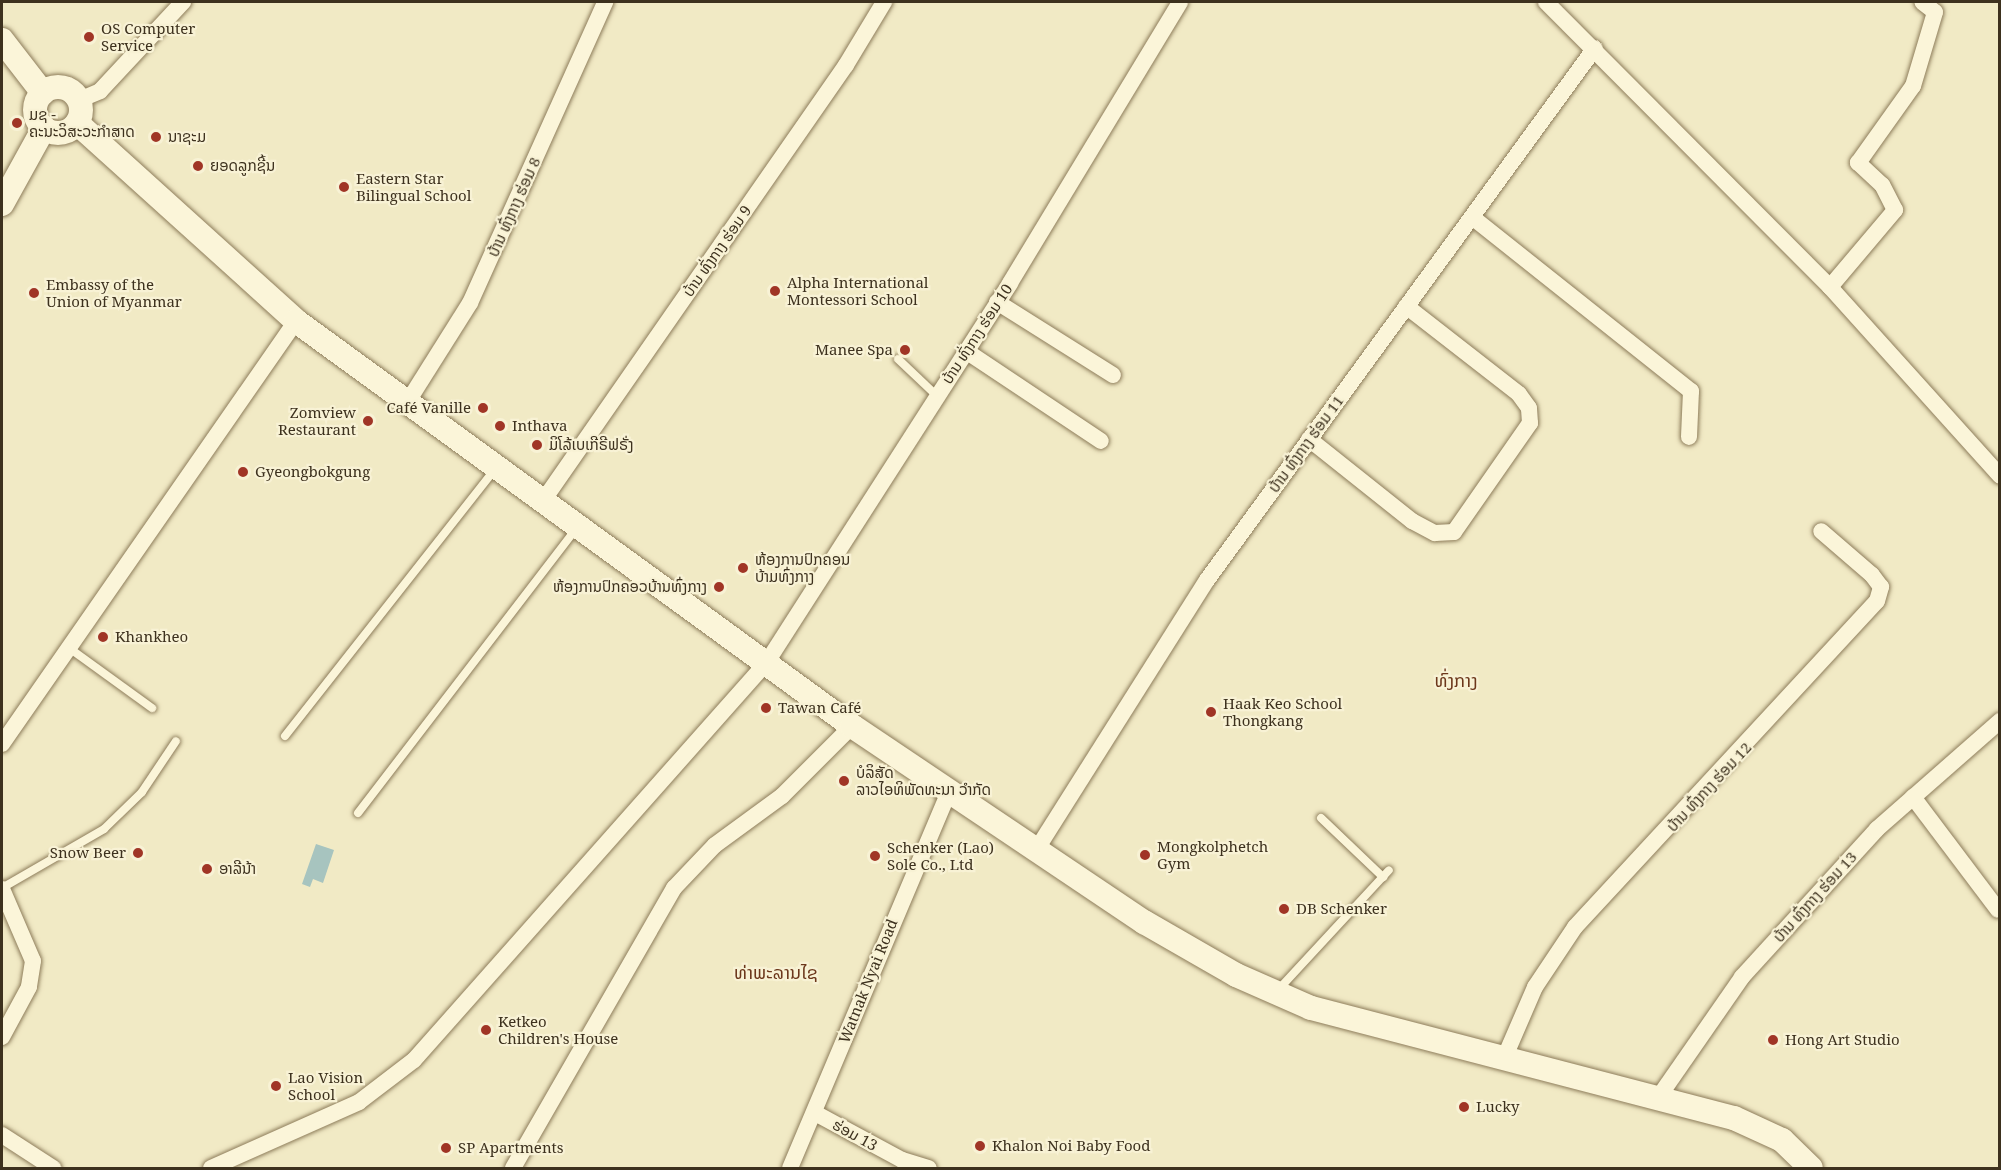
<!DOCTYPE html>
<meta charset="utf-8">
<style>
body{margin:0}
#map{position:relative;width:2001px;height:1170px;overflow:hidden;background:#f1eac5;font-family:"Noto Serif","Noto Sans Lao",serif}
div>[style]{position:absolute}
.water>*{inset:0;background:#a7c4bf}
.roads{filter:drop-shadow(0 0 2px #8d7c5a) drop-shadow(0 0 2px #8d7c5a)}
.lane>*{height:8px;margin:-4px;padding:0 4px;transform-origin:4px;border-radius:4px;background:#fbf5d9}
.street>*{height:16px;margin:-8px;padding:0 8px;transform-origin:8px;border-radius:8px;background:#fbf5d9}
.secondary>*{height:24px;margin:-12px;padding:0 12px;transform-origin:12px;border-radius:12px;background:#fbf5d9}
.secondary>.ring{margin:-12px;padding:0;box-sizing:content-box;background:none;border:24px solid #fbf5d9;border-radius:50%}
.dots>*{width:16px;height:16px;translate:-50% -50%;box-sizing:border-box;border:3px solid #f8f2d5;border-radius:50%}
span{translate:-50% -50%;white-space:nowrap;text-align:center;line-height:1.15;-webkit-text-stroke:4.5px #f8f2d5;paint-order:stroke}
.poi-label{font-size:15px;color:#3d311e}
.left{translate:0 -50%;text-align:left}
.right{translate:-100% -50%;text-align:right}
.street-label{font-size:15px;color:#3d311e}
.quarter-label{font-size:18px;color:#6c371b}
.frame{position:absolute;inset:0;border:3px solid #3d311e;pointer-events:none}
</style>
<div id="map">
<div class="water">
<i style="clip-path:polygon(316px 844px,334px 850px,323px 883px,313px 879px,310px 887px,302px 884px)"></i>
</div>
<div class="roads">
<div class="lane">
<i style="left:898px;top:359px;width:54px;rotate:43.5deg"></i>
<i style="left:72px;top:650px;width:99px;rotate:35.9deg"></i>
<i style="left:285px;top:736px;width:341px;rotate:-51.8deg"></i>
<i style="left:358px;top:813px;width:359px;rotate:-52.5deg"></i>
<i style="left:1321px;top:818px;width:86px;rotate:43.6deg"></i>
<i style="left:2px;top:888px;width:118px;rotate:-30deg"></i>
<i style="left:104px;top:829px;width:53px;rotate:-44.2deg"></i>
<i style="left:142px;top:792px;width:61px;rotate:-56.3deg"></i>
<i style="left:1278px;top:990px;width:163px;rotate:-47.2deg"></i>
</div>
<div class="street">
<i style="left:1546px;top:2px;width:402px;rotate:45.1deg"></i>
<i style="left:1830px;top:287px;width:254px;rotate:48deg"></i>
<i style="left:79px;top:100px;width:23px;rotate:-23deg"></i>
<i style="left:100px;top:91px;width:122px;rotate:-47deg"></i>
<i style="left:1472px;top:217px;width:280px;rotate:38.5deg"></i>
<i style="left:1691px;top:391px;width:46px;rotate:92.5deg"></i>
<i style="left:1830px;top:287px;width:101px;rotate:-49.8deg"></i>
<i style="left:1895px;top:210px;width:28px;rotate:-117deg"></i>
<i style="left:1882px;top:185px;width:33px;rotate:-137deg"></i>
<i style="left:1858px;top:163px;width:95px;rotate:-54.5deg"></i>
<i style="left:1913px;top:86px;width:77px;rotate:-73.4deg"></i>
<i style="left:1935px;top:12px;width:16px;rotate:-142deg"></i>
<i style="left:997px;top:302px;width:137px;rotate:32.2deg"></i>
<i style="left:966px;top:351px;width:162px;rotate:33.7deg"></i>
<i style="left:407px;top:403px;width:118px;rotate:-57.8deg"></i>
<i style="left:470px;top:303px;width:330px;rotate:-65.8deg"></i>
<i style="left:1309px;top:439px;width:132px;rotate:38.5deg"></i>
<i style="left:1412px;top:521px;width:26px;rotate:28deg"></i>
<i style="left:1435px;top:533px;width:19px;rotate:-3deg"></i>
<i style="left:1454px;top:532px;width:133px;rotate:-55.1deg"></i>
<i style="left:1530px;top:423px;width:15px;rotate:-94deg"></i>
<i style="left:1529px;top:408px;width:17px;rotate:-126deg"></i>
<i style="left:1519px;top:394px;width:143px;rotate:-142.1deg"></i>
<i style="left:545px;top:498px;width:527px;rotate:-55.19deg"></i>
<i style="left:846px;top:65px;width:74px;rotate:-58.9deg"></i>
<i style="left:2px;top:744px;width:515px;rotate:-55.2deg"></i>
<i style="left:1913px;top:797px;width:141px;rotate:53deg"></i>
<i style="left:1035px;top:852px;width:322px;rotate:-57.7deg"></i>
<i style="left:1207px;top:580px;width:658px;rotate:-53.9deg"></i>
<i style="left:2px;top:889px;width:78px;rotate:66.7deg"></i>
<i style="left:33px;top:961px;width:26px;rotate:99deg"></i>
<i style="left:29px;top:987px;width:57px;rotate:118.4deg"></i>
<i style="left:1503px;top:1061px;width:81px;rotate:-66.6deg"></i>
<i style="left:1535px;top:987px;width:72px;rotate:-56.3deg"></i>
<i style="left:1575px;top:927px;width:444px;rotate:-47.2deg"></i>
<i style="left:1877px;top:601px;width:15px;rotate:-74deg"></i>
<i style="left:1881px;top:587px;width:15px;rotate:-127deg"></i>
<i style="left:1872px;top:575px;width:67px;rotate:-139.2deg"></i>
<i style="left:1658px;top:1098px;width:147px;rotate:-55.2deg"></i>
<i style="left:1742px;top:977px;width:200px;rotate:-47.6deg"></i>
<i style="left:1877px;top:829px;width:164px;rotate:-41.3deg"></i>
<i style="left:815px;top:1113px;width:99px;rotate:28.4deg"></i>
<i style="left:902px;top:1160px;width:28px;rotate:17deg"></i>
<i style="left:2px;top:1135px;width:61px;rotate:32.9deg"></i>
<i style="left:211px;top:1168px;width:162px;rotate:-24deg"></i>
<i style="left:359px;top:1102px;width:69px;rotate:-37.4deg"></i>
<i style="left:414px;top:1060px;width:532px;rotate:-48.43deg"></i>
<i style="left:767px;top:662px;width:450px;rotate:-57.3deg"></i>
<i style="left:1010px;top:283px;width:328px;rotate:-58.8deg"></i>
<i style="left:513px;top:1168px;width:323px;rotate:-60.1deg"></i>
<i style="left:674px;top:888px;width:59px;rotate:-46.4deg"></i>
<i style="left:715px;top:845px;width:83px;rotate:-36.2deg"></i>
<i style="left:782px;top:796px;width:99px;rotate:-45deg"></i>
<i style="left:790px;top:1168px;width:406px;rotate:-67.1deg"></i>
</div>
<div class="secondary">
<i style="left:2px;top:40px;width:67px;rotate:52.3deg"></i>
<i class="ring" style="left:35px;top:87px;width:22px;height:22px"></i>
<i style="left:77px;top:123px;width:295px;rotate:42.1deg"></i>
<i style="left:296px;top:321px;width:688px;rotate:36.07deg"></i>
<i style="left:852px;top:726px;width:352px;rotate:33.9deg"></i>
<i style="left:1144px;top:922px;width:106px;rotate:29.9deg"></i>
<i style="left:1236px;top:975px;width:82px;rotate:23.7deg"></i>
<i style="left:1311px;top:1008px;width:437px;rotate:14.6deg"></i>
<i style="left:1734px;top:1118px;width:53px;rotate:24.6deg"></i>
<i style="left:1782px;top:1140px;width:40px;rotate:44deg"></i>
<i style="left:2px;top:204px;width:87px;rotate:-61.1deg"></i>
</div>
</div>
<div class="dots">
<i style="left:89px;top:37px;background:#a03526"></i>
<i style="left:17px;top:123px;background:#a03526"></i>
<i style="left:156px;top:137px;background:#a03526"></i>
<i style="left:198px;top:166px;background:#a03526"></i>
<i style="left:344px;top:187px;background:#a03526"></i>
<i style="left:775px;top:291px;background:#a03526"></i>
<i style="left:34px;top:293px;background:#a03526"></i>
<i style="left:905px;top:350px;background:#a03526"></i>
<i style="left:483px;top:408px;background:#a03526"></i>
<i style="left:368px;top:421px;background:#a03526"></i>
<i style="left:500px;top:426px;background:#a03526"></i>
<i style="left:537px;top:445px;background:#a03526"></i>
<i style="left:243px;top:472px;background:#a03526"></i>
<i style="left:743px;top:568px;background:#a03526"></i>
<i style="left:719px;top:587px;background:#a03526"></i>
<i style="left:103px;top:637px;background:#a03526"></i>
<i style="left:766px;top:708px;background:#a03526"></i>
<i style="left:1211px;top:712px;background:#a03526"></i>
<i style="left:844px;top:781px;background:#a03526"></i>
<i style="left:138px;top:853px;background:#a03526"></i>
<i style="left:1145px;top:855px;background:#a03526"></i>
<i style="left:875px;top:856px;background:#a03526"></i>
<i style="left:207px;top:869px;background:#a03526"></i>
<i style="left:1284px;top:909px;background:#a03526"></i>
<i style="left:486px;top:1030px;background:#a03526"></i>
<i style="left:1773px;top:1040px;background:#a03526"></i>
<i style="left:276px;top:1086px;background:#a03526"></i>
<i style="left:1464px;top:1107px;background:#a03526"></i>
<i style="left:980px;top:1146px;background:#a03526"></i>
<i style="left:446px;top:1148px;background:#a03526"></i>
</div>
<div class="poi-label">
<span class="left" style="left:101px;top:37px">OS Computer<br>Service</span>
<span class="left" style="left:29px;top:123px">ມຊ -<br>ຄະນະວິສະວະກຳສາດ</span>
<span class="left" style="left:168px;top:137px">ນາຊະມ</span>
<span class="left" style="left:210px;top:166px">ຍອດລູກຊີ້ນ</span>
<span class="left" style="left:356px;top:187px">Eastern Star<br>Bilingual School</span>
<span class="left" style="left:787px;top:291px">Alpha International<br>Montessori School</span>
<span class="left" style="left:46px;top:293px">Embassy of the<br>Union of Myanmar</span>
<span class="right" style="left:893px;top:350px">Manee Spa</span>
<span class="right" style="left:471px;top:408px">Café Vanille</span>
<span class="right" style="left:356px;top:421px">Zomview<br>Restaurant</span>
<span class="left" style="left:512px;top:426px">Inthava</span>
<span class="left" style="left:549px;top:445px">ມິໂລ້ເບເກີຣີຟຣັ່ງ</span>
<span class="left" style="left:255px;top:472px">Gyeongbokgung</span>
<span class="left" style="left:755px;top:568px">ຫ້ອງການປົກຄອນ<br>ບ້າມທົ່ງກາງ</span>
<span class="right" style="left:707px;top:587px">ຫ້ອງການປົກຄອວບ້ານທົ່ງກາງ</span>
<span class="left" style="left:115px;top:637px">Khankheo</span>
<span class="left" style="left:1223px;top:712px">Haak Keo School<br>Thongkang</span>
<span class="left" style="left:778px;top:708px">Tawan Café</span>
<span class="left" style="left:856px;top:781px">ບໍລິສັດ<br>ລາວໄອທິພັດທະນາ ວຳກັດ</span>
<span class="left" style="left:1157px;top:855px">Mongkolphetch<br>Gym</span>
<span class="left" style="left:887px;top:856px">Schenker (Lao)<br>Sole Co., Ltd</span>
<span class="right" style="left:126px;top:853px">Snow Beer</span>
<span class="left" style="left:219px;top:869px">ອາລີນ້າ</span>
<span class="left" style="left:1296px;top:909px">DB Schenker</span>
<span class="left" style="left:498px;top:1030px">Ketkeo<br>Children's House</span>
<span class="left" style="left:1785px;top:1040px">Hong Art Studio</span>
<span class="left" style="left:288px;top:1086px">Lao Vision<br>School</span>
<span class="left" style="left:1476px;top:1107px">Lucky</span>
<span class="left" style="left:992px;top:1146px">Khalon Noi Baby Food</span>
<span class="left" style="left:458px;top:1148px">SP Apartments</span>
</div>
<div class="street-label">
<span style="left:514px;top:207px;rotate:-66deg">ບ້ານ ທົ່ງກາງ ຮ່ອມ 8</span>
<span style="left:717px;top:251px;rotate:-55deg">ບ້ານ ທົ່ງກາງ ຮ່ອມ 9</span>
<span style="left:977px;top:334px;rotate:-57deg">ບ້ານ ທົ່ງກາງ ຮ່ອມ 10</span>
<span style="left:1306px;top:444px;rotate:-54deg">ບ້ານ ທົ່ງກາງ ຮ່ອມ 11</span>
<span style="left:1709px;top:787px;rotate:-47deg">ບ້ານ ທົ່ງກາງ ຮ່ອມ 12</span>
<span style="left:1815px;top:897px;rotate:-48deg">ບ້ານ ທົ່ງກາງ ຮ່ອມ 13</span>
<span style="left:868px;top:981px;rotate:-68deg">Watnak Nyai Road</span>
<span style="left:855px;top:1135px;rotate:29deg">ຮ່ອມ 13</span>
</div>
<div class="quarter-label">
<span style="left:1456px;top:680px">ທົ່ງກາງ</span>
<span style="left:776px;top:972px">ທ່າພະລານໄຊ</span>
</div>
<div class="frame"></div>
</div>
